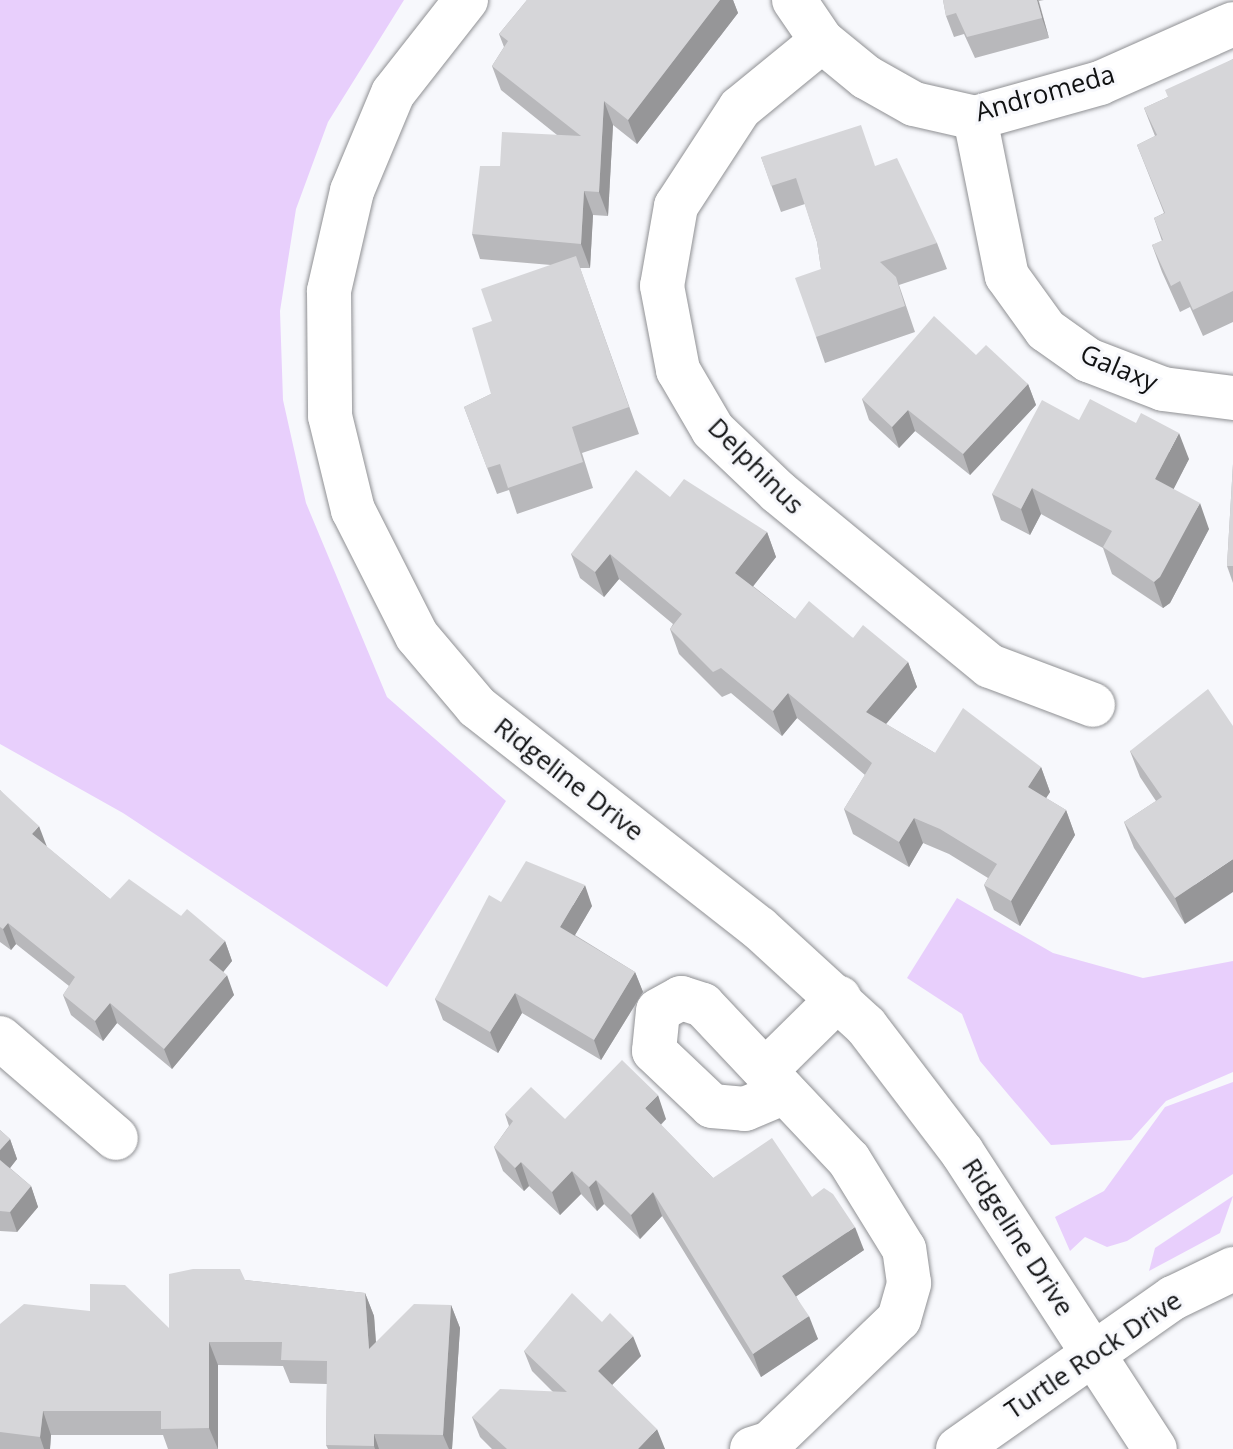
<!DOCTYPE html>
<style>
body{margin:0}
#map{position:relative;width:1233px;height:1449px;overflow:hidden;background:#f7f8fc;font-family:"Open Sans",sans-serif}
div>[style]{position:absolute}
.green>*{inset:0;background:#e8cffc}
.roads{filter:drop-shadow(0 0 2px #909194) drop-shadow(0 0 2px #909194)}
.minor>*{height:44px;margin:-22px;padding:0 22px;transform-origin:22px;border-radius:22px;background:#fff}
.tertiary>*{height:44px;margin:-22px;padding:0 22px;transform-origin:22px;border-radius:22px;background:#fff}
.wall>*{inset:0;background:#b8b8bb}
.shaded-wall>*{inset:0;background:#969698}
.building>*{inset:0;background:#d6d6d9}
span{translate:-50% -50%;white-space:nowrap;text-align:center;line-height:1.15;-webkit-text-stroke:6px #f7f8fc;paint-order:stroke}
.street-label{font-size:26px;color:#111213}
</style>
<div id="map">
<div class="green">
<i style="clip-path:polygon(0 0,404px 0,328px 122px,296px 209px,280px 311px,283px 400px,306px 503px,387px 697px,506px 801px,387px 987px,123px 813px,0 744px)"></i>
<i style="clip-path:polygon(957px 898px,1053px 953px,1143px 978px,1233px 961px,1233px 1072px,1166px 1101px,1131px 1140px,1051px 1145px,980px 1061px,962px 1014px,907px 978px)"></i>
<i style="clip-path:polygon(1233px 1082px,1233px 1174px,1127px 1241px,1107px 1247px,1085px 1237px,1070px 1251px,1055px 1217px,1104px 1191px,1165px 1107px)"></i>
<i style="clip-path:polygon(1233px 1196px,1220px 1233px,1149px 1271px,1155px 1248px)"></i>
</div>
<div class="roads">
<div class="minor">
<i style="left:794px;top:0;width:50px;rotate:55.7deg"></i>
<i style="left:822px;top:41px;width:57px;rotate:39.3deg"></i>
<i style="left:866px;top:77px;width:55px;rotate:29.4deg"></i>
<i style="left:914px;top:104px;width:63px;rotate:12.9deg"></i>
<i style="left:975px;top:118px;width:130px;rotate:-15.6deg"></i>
<i style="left:1100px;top:83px;width:145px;rotate:-23.9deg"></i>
<i style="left:822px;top:41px;width:106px;rotate:140.7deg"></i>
<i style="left:740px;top:108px;width:117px;rotate:123.1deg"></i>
<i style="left:676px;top:206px;width:81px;rotate:99.9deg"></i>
<i style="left:662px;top:286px;width:86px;rotate:79.2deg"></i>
<i style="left:678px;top:370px;width:69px;rotate:59.7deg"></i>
<i style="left:713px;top:430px;width:90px;rotate:43.6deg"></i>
<i style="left:778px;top:492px;width:274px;rotate:39.4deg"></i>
<i style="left:990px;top:666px;width:110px;rotate:20.7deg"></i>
<i style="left:975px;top:118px;width:161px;rotate:78.6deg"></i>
<i style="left:1007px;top:276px;width:67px;rotate:54.2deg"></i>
<i style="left:1046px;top:330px;width:52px;rotate:35.5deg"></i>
<i style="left:1088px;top:360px;width:80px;rotate:21.1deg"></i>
<i style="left:1163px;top:389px;width:71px;rotate:7.3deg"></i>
<i style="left:0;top:1038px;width:153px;rotate:40.8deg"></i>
<i style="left:768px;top:1068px;width:100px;rotate:-44.6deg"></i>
<i style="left:752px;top:1449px;width:19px;rotate:-18deg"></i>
<i style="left:770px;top:1443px;width:179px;rotate:-43.9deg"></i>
<i style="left:899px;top:1319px;width:37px;rotate:-74deg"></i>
<i style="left:909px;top:1283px;width:34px;rotate:-98deg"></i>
<i style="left:904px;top:1249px;width:105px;rotate:-121.7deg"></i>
<i style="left:849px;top:1160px;width:213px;rotate:-133.3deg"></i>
<i style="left:703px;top:1005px;width:23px;rotate:-162deg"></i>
<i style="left:681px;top:998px;width:26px;rotate:151deg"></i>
<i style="left:658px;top:1011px;width:40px;rotate:95.7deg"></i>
<i style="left:654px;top:1051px;width:80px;rotate:43.5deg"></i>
<i style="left:712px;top:1106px;width:33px;rotate:5deg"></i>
<i style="left:745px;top:1109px;width:43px;rotate:-23deg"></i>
</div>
<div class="tertiary">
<i style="left:466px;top:0;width:118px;rotate:128.1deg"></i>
<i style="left:393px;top:93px;width:106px;rotate:112.7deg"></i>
<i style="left:352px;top:191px;width:103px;rotate:103deg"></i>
<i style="left:329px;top:291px;width:125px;rotate:89.5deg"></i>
<i style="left:330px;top:416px;width:97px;rotate:76.3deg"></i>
<i style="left:353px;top:510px;width:141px;rotate:63.1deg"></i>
<i style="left:417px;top:636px;width:93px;rotate:49.8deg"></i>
<i style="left:477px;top:707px;width:358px;rotate:38.1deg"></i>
<i style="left:759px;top:928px;width:145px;rotate:42.5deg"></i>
<i style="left:866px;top:1026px;width:158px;rotate:52.7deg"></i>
<i style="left:962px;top:1152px;width:354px;rotate:57deg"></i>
<i style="left:958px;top:1449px;width:263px;rotate:-35.1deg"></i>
<i style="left:1173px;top:1298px;width:67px;rotate:-25.8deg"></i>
</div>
</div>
<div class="wall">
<i style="clip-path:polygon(527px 0,733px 0,738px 13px,637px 144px,613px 125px,608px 216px,593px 215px,590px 268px,580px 268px,639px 434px,582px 453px,593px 488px,517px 514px,509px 490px,497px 494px,464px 407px,491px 394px,492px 321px,551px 265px,480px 259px,472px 234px,500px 166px,557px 135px,501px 90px,492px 66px,504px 47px,499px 34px)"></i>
<i style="clip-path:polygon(943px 0,1044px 0,1039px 1px,1049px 38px,975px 58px,964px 34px,954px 37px,946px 16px)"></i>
<i style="clip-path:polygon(1233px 59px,1233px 322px,1203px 336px,1190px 307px,1180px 312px,1162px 272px,1152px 245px,1162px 241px,1154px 218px,1164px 213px,1137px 145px,1155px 136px,1144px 108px,1168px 97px)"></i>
<i style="clip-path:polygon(761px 157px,875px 166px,937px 243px,947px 269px,899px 285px,915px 332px,825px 363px,816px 337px,821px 269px,817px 242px,805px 204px,781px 212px)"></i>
<i style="clip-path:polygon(976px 355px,1028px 384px,1036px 405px,970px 475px,915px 431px,899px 448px,869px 420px,862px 399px)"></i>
<i style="clip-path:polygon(1079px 420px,1189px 459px,1173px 489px,1209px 529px,1170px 603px,1163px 608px,1112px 574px,1103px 548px,1041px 514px,1030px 535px,1001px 520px,992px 494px)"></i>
<i style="clip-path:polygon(1233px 464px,1233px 583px,1227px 566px)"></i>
<i style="clip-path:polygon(670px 497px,767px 532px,776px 557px,753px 586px,795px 619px,853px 638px,908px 662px,917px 687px,886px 724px,935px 753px,1041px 767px,1050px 792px,1046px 798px,1066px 810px,1075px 835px,1020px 926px,994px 910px,984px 885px,988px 878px,949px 854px,923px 843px,909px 867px,853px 834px,844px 809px,865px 775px,797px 718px,782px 736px,731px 693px,722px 697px,679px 654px,670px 629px,673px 624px,619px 579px,604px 597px,580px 578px,571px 554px)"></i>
<i style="clip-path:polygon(1233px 726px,1185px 924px,1134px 848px,1124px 822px,1156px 801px,1140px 777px,1130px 751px)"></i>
<i style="clip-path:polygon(0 790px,47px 847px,110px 899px,181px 916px,225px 941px,232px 961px,223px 972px,234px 995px,172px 1069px,117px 1023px,103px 1041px,71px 1015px,63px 995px,69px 986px,16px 944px,11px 950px,0 942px)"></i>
<i style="clip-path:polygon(501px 902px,592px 906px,575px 935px,635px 972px,643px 992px,601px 1060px,522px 1013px,498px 1053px,443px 1020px,435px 999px)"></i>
<i style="clip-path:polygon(505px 1114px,565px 1119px,666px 1119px,661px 1125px,713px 1178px,812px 1197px,864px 1250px,796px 1296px,818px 1339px,761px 1377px,662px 1216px,640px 1239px,604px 1204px,597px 1211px,581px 1194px,560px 1215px,529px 1186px,524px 1191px,503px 1171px,494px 1147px,509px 1126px)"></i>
<i style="clip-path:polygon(0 1130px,10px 1139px,17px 1159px,10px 1168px,31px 1186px,38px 1207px,17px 1232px,0 1231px)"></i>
<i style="clip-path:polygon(245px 1280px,365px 1293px,374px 1316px,376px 1342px,451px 1305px,460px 1328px,452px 1449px,328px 1449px,326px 1445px,327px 1384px,290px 1383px,283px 1366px,218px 1365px,218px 1449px,168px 1449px,163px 1435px,51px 1435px,50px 1449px,0 1449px,0 1324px,169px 1328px)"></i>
<i style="clip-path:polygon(602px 1322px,641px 1356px,612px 1385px,665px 1449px,492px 1449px,480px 1437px,472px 1417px,553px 1392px,532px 1371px,524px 1351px)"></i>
</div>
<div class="shaded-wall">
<i style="clip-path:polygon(720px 0,733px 0,738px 13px,637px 144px,628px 120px)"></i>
<i style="clip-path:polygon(1037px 0,1038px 0,1049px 38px,1042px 18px)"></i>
<i style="clip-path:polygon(604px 101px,613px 125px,608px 216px,599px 192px)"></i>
<i style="clip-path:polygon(584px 191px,593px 215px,590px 268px,581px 244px)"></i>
<i style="clip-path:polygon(1028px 384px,1036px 405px,970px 475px,963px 454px)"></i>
<i style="clip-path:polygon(908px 410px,915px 431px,899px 448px,892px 427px)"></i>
<i style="clip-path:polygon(1179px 433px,1189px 459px,1165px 506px,1155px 479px)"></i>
<i style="clip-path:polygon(1032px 488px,1041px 514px,1030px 535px,1021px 509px)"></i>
<i style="clip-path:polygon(1200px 503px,1209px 529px,1170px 603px,1163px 608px,1154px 582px)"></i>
<i style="clip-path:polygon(767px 532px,776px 557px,744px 598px,735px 573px)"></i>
<i style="clip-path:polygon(610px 554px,619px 579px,604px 597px,595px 572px)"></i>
<i style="clip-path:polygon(908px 662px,917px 687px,875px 737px,866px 712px)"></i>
<i style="clip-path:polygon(788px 693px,797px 718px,782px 736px,773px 711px)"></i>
<i style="clip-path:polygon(1041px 767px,1050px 792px,1037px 812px,1028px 787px)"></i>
<i style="clip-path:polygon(1066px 810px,1075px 835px,1020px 926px,1011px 901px)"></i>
<i style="clip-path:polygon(914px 818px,923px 843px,909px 867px,899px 842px)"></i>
<i style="clip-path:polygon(39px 826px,47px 847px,32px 834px)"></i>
<i style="clip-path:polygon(1233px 859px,1233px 892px,1185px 924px,1175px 898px)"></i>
<i style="clip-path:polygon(585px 885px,592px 906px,568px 947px,560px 927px)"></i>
<i style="clip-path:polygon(8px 923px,16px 944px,11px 950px,3px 929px)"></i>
<i style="clip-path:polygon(225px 941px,232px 961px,216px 981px,209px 960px)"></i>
<i style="clip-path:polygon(635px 972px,643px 992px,601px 1060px,594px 1040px)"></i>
<i style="clip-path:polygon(227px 975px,234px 995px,172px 1069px,164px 1049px)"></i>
<i style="clip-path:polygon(515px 993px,522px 1013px,498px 1053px,490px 1032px)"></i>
<i style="clip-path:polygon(110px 1003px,117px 1023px,103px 1041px,95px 1021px)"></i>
<i style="clip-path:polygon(658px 1095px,666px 1119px,653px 1132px,645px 1108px)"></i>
<i style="clip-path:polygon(10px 1139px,17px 1159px,3px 1177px,0 1170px,0 1150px)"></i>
<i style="clip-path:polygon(521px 1162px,529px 1186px,524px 1191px,515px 1168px)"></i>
<i style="clip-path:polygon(572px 1171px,581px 1194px,560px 1215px,552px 1192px)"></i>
<i style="clip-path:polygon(596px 1180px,604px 1204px,597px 1211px,589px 1187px)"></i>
<i style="clip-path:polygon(31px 1186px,38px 1207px,17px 1232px,10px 1212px)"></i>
<i style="clip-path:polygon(653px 1192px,662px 1216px,640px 1239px,631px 1215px)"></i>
<i style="clip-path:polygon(855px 1227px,864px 1250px,791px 1300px,782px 1276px)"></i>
<i style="clip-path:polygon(365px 1293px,374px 1316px,378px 1372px,369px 1349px)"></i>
<i style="clip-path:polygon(451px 1305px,460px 1328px,452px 1449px,449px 1449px,443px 1435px)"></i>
<i style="clip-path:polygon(809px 1316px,818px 1339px,761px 1377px,753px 1354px)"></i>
<i style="clip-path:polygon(633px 1336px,641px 1356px,606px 1391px,598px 1371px)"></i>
<i style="clip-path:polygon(209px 1342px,218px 1365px,218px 1449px,209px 1428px)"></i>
<i style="clip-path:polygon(43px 1411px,51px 1435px,50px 1449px,44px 1449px,40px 1437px)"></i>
<i style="clip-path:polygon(657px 1429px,665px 1449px,638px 1449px)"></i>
<i style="clip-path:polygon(374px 1434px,379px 1449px,375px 1449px,374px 1446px)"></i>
</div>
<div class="building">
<i style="clip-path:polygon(527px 0,720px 0,628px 120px,604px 101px,599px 192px,584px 191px,581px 244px,472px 234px,480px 166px,500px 166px,502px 132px,581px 136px,492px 66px,508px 41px,499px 34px)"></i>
<i style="clip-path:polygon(943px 0,1037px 0,1042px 18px,967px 37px,956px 13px,946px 16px)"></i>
<i style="clip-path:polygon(1233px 59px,1233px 291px,1193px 310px,1180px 281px,1171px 286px,1152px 245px,1163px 240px,1154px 218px,1165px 213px,1137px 145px,1157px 135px,1144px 108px,1168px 97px,1165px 90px)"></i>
<i style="clip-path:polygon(861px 125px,875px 166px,897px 158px,937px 243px,880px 262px,896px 277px,905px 306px,816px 337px,795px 278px,821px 269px,817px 242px,796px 178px,771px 186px,761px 157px)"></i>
<i style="clip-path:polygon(576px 256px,629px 407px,572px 427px,583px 462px,508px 488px,500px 464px,487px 468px,464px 407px,491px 394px,472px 328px,492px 321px,481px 289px)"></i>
<i style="clip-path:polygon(934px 316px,976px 355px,986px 345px,1028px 384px,963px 454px,908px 410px,892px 427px,862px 399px)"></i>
<i style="clip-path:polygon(1090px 399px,1136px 423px,1141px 413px,1179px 433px,1155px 479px,1200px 503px,1160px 577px,1154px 582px,1103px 547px,1112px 531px,1032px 488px,1021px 509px,992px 494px,1042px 400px,1079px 420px)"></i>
<i style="clip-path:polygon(1233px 464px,1233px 566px,1227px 566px)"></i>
<i style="clip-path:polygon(636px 470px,670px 497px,684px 479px,767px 532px,735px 573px,795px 619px,809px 601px,853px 638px,863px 625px,908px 662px,866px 712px,935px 753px,963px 708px,1041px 767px,1028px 787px,1066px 810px,1011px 901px,984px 885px,997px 864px,940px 829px,914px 818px,899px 842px,844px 809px,872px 763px,788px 693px,773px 711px,721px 668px,713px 672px,670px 629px,682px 614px,610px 554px,595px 572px,571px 554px)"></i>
<i style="clip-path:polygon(1208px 689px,1233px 726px,1233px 859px,1175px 898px,1124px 822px,1162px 797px,1130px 751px)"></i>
<i style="clip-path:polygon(0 790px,39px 826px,32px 834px,110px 899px,129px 879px,181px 916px,187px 909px,225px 941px,209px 960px,227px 975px,164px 1049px,110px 1003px,95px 1021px,63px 995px,75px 977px,8px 923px,3px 929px,0 927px)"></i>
<i style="clip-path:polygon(526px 861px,585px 885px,560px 927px,635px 972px,594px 1040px,515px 993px,490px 1032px,435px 999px,489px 895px,501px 902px)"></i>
<i style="clip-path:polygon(622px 1060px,658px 1095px,645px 1108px,713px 1178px,772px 1138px,812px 1197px,824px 1188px,833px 1194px,855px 1227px,782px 1276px,809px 1316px,753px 1354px,653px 1192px,631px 1215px,596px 1180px,589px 1187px,572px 1171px,552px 1192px,521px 1162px,515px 1168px,494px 1147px,513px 1121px,505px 1114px,531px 1087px,565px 1119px)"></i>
<i style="clip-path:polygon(0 1130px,10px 1139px,0 1150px)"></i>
<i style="clip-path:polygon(0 1160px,31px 1186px,10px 1212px,0 1211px)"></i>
<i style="clip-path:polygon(193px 1269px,240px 1269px,245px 1280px,365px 1293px,369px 1349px,414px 1304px,451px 1305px,443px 1435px,374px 1434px,374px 1446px,326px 1445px,327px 1361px,281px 1360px,282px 1342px,209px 1342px,209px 1428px,161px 1429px,161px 1411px,43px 1411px,40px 1437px,0 1432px,0 1324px,24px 1304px,90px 1311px,90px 1284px,125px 1285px,169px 1328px,169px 1274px)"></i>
<i style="clip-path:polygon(572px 1293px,602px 1322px,610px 1313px,633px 1336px,598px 1371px,657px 1429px,638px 1449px,507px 1449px,472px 1417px,500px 1389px,567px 1392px,524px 1351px)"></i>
</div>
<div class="street-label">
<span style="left:1045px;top:93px;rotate:-16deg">Andromeda</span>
<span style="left:1119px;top:368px;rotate:23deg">Galaxy</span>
<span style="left:756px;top:466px;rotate:45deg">Delphinus</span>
<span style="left:569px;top:779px;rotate:38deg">Ridgeline Drive</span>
<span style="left:1018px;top:1237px;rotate:57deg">Ridgeline Drive</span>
<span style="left:1093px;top:1355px;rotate:-34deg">Turtle Rock Drive</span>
</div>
</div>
